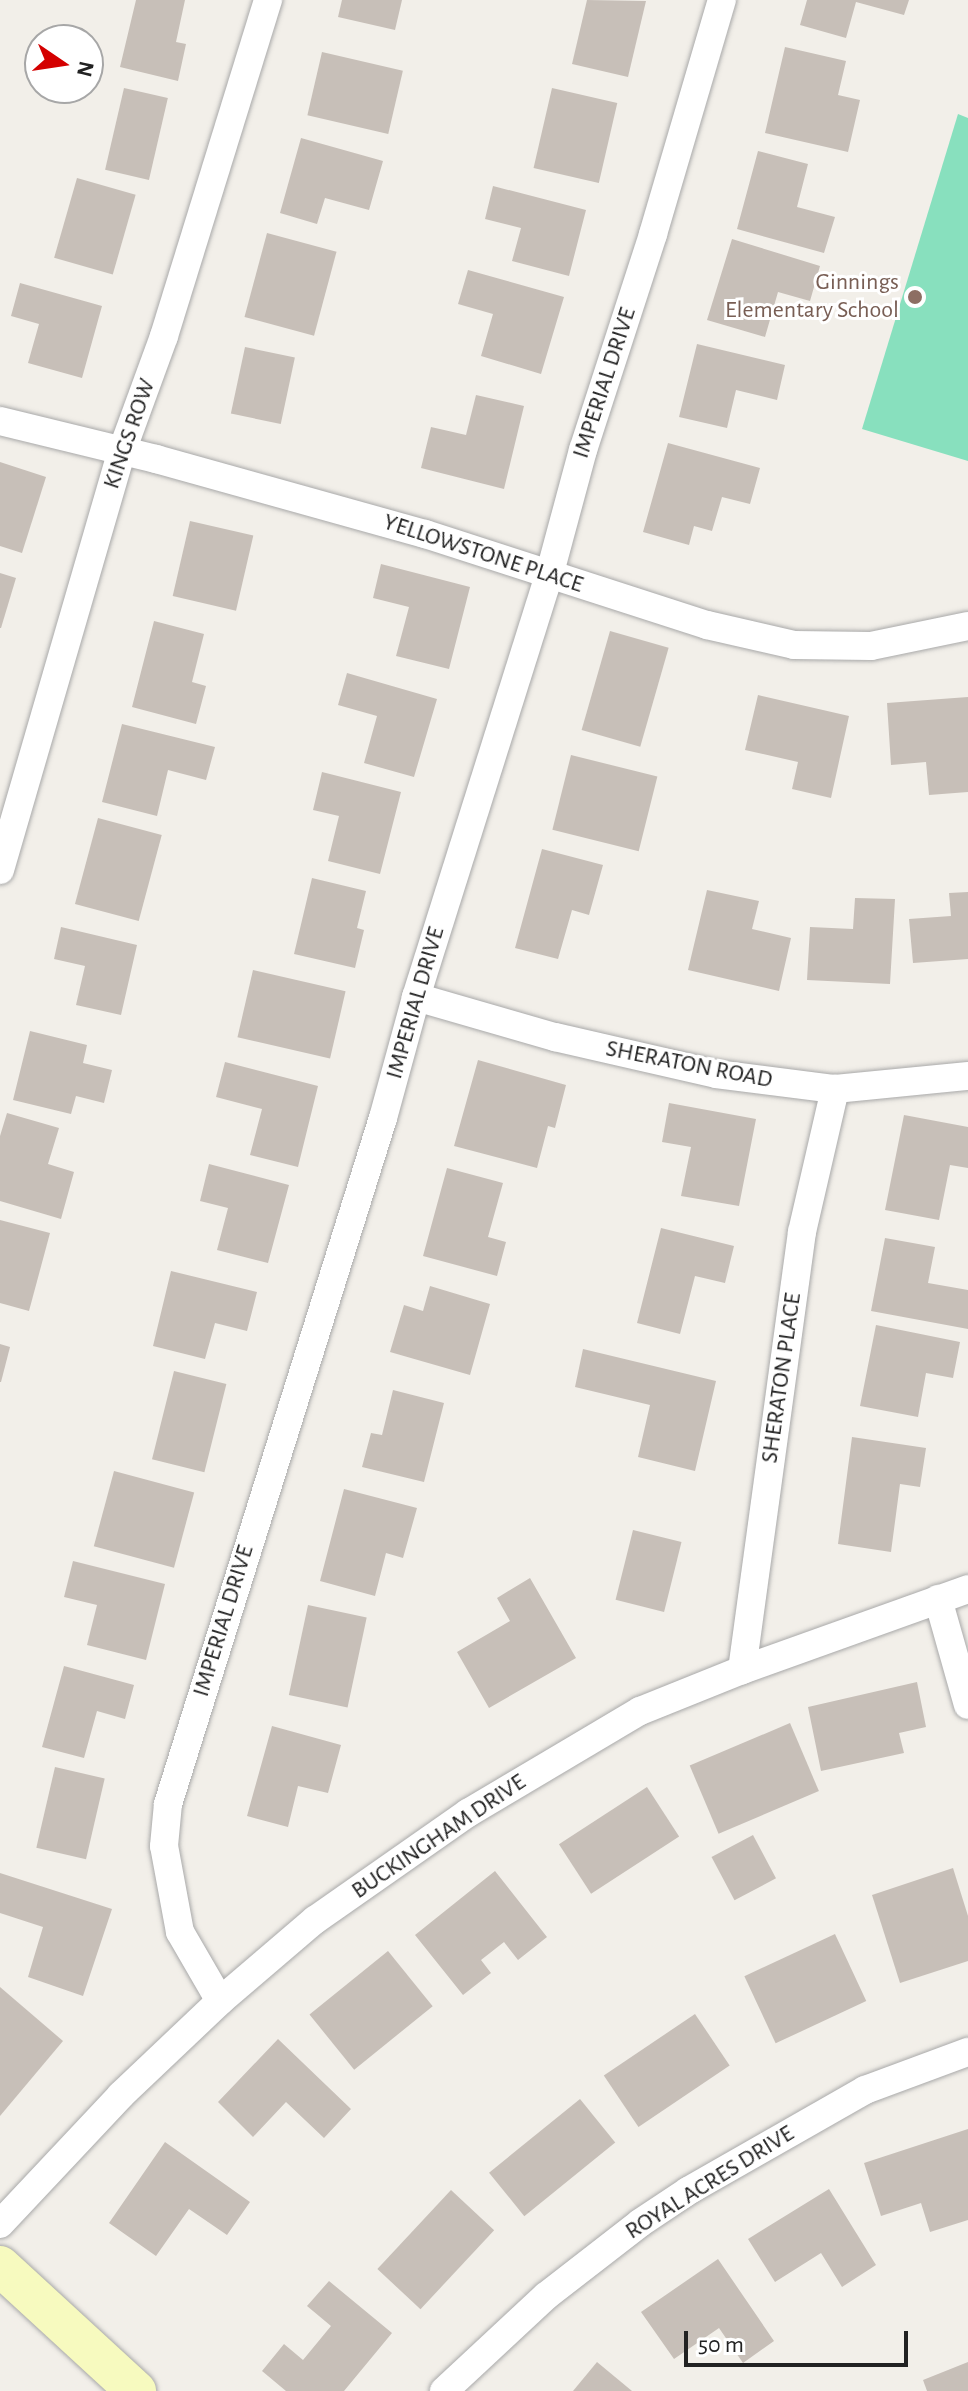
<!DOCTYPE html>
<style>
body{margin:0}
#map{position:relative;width:968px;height:2391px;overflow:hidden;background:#f2efe9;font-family:"Alegreya Sans",sans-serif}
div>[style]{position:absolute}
.pitch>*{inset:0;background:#88e0be}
.building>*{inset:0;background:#c7bfb8;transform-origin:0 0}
.roads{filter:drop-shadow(0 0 2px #a9a9a9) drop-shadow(0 0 2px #a9a9a9)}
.street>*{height:28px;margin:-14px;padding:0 14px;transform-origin:14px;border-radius:14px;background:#fff}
.secondary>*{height:40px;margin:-20px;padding:0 20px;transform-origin:20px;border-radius:20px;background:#f7fabf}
.dots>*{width:22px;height:22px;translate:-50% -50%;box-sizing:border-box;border:4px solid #fff;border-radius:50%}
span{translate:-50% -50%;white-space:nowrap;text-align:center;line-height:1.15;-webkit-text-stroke:6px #fff;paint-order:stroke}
.education-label{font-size:24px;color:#785e54}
.right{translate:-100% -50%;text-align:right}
.street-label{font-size:24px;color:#222}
.north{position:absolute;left:24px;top:24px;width:80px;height:80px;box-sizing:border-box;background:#fff;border:2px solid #a7a7a7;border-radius:50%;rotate:103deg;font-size:22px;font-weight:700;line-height:32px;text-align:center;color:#222}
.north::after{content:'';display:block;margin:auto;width:28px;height:36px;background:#d40000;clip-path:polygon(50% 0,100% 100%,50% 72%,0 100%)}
.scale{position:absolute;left:684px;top:2331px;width:224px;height:36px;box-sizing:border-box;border:4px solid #222;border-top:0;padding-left:10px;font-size:24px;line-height:28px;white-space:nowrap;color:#222;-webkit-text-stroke:6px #fff;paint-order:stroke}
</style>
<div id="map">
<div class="pitch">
<i style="clip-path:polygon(958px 114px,968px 118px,968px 461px,862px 429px)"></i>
</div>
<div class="building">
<i style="clip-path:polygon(136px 0,185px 0,176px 42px,186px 44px,178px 81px,120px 67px)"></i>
<i style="clip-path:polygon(342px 0,402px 0,395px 30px,338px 17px)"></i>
<i style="clip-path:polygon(587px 0,646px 1px,628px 77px,572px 64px)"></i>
<i style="clip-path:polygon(807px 0,909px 0,904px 15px,856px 2px,846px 38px,800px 25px)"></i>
<i style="clip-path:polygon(785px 47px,846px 61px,838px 95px,860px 100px,848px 152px,765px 133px)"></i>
<i style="left:322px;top:52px;width:83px;height:65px;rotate:13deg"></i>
<i style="left:124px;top:88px;width:45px;height:84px;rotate:13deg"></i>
<i style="left:552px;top:88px;width:67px;height:82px;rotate:13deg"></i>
<i style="clip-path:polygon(301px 138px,383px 161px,369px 210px,325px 198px,317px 224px,280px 213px)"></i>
<i style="clip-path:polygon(758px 151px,808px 164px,797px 207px,835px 217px,824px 253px,737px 229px)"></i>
<i style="left:77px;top:178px;width:61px;height:83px;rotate:16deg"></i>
<i style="clip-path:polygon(493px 186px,586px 210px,569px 276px,512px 261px,521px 228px,485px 219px)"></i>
<i style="left:267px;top:233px;width:72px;height:87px;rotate:15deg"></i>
<i style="clip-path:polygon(732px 239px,820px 266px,810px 301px,778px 292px,765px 337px,707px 320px)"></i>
<i style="clip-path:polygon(468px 270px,564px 297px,541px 374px,481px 356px,493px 314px,458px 304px)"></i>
<i style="clip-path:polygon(20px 283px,102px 306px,82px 378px,28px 363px,39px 324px,11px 316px)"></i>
<i style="clip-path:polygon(697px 344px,785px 365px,777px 400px,736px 390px,727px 428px,679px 417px)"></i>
<i style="left:245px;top:347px;width:51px;height:68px;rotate:12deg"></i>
<i style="clip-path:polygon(476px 395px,524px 406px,504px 489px,421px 468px,431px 427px,466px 435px)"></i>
<i style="clip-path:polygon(668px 443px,760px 468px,750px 504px,722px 497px,712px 531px,694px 526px,689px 545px,643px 532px)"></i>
<i style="clip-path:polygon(0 462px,46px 477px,22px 553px,0 546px)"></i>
<i style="left:190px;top:521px;width:65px;height:77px;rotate:13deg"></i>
<i style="clip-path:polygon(381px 564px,470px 587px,449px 669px,396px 656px,409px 607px,373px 598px)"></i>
<i style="clip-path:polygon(0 573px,16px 578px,1px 628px,0 628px)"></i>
<i style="clip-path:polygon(154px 621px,204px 634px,192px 682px,206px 686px,196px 724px,132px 707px)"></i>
<i style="left:610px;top:631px;width:61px;height:103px;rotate:16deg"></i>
<i style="clip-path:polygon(347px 673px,437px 699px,414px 777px,364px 763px,377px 716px,338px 705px)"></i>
<i style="clip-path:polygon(758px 695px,849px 716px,831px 798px,792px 789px,798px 762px,745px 750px)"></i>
<i style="clip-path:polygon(968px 697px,968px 792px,929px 795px,926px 762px,891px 765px,887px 703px)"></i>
<i style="clip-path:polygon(122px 724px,215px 747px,206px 780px,168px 770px,157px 816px,102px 802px)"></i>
<i style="left:571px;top:755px;width:89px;height:77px;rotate:14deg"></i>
<i style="clip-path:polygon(322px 772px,401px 792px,380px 874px,328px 861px,339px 816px,313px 810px)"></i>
<i style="left:98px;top:818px;width:66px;height:89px;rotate:15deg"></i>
<i style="clip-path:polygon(542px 849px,603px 865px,589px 915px,572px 910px,558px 959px,515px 948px)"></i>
<i style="clip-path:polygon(312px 878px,366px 891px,357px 928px,364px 930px,355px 968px,294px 954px)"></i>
<i style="clip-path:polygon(707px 890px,759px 901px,752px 929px,791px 938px,779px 991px,688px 970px)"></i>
<i style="clip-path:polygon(968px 892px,968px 959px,913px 963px,909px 919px,951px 916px,949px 893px)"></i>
<i style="clip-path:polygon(855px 898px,895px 899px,890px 984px,807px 980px,810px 927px,853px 929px)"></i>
<i style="clip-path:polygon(61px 927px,137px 945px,121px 1015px,76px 1005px,85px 966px,54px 959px)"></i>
<i style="left:253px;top:970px;width:95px;height:69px;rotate:13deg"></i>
<i style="clip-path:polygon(30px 1031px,87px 1045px,83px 1063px,112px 1070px,104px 1103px,76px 1096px,71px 1114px,13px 1100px)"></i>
<i style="clip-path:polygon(478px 1060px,566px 1085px,555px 1128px,548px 1126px,537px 1168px,454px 1146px)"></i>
<i style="clip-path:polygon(225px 1062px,318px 1086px,298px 1167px,250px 1155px,262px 1109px,216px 1097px)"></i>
<i style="clip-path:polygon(669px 1103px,756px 1119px,739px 1206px,681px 1196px,691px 1147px,662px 1142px)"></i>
<i style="clip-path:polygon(7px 1113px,59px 1128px,48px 1164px,74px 1172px,61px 1219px,0 1201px,0 1136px)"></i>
<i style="clip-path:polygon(904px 1115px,968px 1127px,968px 1168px,950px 1165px,939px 1220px,885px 1210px)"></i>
<i style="clip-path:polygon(209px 1164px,289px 1185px,268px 1263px,217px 1250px,228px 1208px,200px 1201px)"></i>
<i style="clip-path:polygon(447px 1168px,503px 1183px,488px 1237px,506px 1242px,497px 1276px,423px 1256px)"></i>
<i style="clip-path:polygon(0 1220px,50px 1233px,29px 1311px,0 1303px)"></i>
<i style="clip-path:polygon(661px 1228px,734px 1246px,725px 1283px,695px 1276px,680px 1334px,637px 1323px)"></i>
<i style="clip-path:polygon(885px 1238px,935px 1247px,928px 1283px,968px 1290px,968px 1329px,871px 1311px)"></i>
<i style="clip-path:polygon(171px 1271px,257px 1292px,247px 1331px,215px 1323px,205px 1359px,153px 1346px)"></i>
<i style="clip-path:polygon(430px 1286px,490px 1304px,470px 1375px,390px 1352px,404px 1305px,423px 1311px)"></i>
<i style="clip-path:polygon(876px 1325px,960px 1342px,953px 1378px,926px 1373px,918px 1417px,860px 1406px)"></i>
<i style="clip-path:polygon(0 1344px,10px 1347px,1px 1382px,0 1382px)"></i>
<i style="clip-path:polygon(583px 1349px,716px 1381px,695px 1471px,638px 1457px,650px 1405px,575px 1387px)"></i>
<i style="left:174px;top:1371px;width:54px;height:91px;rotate:14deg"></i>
<i style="clip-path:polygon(393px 1390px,444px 1403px,424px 1482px,362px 1467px,371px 1433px,382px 1435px)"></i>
<i style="clip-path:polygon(852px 1437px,926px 1448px,920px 1487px,900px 1484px,891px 1552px,838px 1544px)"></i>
<i style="left:114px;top:1471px;width:83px;height:78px;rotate:15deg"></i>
<i style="clip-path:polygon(344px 1489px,417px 1508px,403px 1558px,386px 1553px,375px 1596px,320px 1581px)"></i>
<i style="left:633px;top:1530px;width:50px;height:72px;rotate:14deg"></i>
<i style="clip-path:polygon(73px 1561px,165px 1584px,146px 1660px,87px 1645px,97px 1605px,64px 1597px)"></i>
<i style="clip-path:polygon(530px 1578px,576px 1658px,489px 1708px,457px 1652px,510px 1621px,497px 1598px)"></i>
<i style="left:308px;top:1605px;width:60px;height:92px;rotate:12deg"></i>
<i style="clip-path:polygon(64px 1666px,134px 1685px,125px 1719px,97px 1711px,84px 1758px,42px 1747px)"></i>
<i style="clip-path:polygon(917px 1682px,926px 1727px,899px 1733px,904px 1753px,821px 1771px,808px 1707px)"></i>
<i style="left:790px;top:1723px;width:74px;height:109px;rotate:67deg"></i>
<i style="clip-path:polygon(272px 1726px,341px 1745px,328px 1793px,298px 1786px,288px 1827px,247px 1816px)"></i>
<i style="left:55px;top:1767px;width:51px;height:83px;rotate:13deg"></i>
<i style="left:647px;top:1787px;width:59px;height:105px;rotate:57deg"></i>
<i style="left:753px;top:1835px;width:49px;height:47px;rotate:62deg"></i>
<i style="clip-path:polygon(953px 1868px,968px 1916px,968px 1961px,900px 1983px,872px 1895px)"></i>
<i style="clip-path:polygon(495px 1871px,547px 1937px,518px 1960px,504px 1942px,481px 1960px,491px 1973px,463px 1995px,415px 1935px)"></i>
<i style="clip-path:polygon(0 1873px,112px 1909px,83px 1996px,28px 1977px,43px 1927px,0 1913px)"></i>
<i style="left:835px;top:1934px;width:74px;height:100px;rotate:65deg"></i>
<i style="left:388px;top:1951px;width:71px;height:101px;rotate:51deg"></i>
<i style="clip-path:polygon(0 1987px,63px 2041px,0 2116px)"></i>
<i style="left:695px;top:2014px;width:62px;height:110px;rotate:56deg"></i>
<i style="clip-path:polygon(278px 2039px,351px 2109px,324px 2138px,286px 2102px,253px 2137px,218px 2102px)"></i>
<i style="left:580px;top:2099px;width:56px;height:117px;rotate:51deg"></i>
<i style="clip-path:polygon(968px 2129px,968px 2220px,930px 2232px,921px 2203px,881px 2216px,864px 2163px)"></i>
<i style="clip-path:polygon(165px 2142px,250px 2202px,227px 2235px,189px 2209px,156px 2256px,109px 2223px)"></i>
<i style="clip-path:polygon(829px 2189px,876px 2265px,842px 2287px,821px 2253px,775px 2282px,748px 2239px)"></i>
<i style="left:451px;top:2190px;width:59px;height:108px;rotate:43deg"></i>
<i style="clip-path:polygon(718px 2259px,774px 2341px,743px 2363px,719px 2328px,674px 2359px,641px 2312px)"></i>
<i style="clip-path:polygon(329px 2281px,392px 2333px,344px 2391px,286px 2391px,262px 2371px,284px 2344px,303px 2360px,331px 2326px,307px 2306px)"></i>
<i style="clip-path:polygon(597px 2362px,632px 2391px,573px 2391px)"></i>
<i style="clip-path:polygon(968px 2362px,968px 2391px,927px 2391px,923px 2380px)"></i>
</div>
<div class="roads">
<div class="street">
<i style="left:0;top:421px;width:161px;rotate:13.7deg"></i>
<i style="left:156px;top:459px;width:279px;rotate:15.6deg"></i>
<i style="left:425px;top:534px;width:296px;rotate:17.9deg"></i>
<i style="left:707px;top:625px;width:89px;rotate:12.9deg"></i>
<i style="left:794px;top:645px;width:77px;rotate:0.7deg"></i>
<i style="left:871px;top:646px;width:99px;rotate:-11.7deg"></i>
<i style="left:0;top:870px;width:436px;rotate:-73.8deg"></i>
<i style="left:122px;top:451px;width:122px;rotate:-69.9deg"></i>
<i style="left:164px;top:336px;width:352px;rotate:-72.8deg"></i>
<i style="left:416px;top:997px;width:145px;rotate:16.1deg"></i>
<i style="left:555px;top:1037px;width:165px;rotate:12.9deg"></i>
<i style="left:716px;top:1074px;width:120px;rotate:7.2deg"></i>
<i style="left:835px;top:1089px;width:134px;rotate:-5.6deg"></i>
<i style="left:938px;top:1599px;width:110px;rotate:74.2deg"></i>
<i style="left:742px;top:1670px;width:442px;rotate:-82.2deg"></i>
<i style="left:802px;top:1232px;width:147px;rotate:-77deg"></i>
<i style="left:220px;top:2001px;width:80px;rotate:-120.1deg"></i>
<i style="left:180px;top:1932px;width:87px;rotate:-100.5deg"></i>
<i style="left:164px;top:1846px;width:42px;rotate:-84.6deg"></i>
<i style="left:168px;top:1804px;width:719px;rotate:-72.6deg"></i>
<i style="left:383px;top:1118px;width:125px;rotate:-74.7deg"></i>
<i style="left:416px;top:997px;width:442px;rotate:-72.5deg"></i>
<i style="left:549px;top:576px;width:131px;rotate:-74.9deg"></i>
<i style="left:583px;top:450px;width:227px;rotate:-72deg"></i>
<i style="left:653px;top:234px;width:244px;rotate:-73.6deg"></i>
<i style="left:0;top:2224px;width:177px;rotate:-46.8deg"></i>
<i style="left:121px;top:2095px;width:137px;rotate:-43.5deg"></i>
<i style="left:220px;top:2001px;width:125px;rotate:-40.5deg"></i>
<i style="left:315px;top:1920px;width:187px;rotate:-35deg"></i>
<i style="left:468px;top:1813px;width:200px;rotate:-30.7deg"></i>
<i style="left:640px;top:1711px;width:110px;rotate:-21.9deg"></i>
<i style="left:742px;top:1670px;width:240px;rotate:-19.7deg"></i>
<i style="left:444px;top:2391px;width:139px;rotate:-43deg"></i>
<i style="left:546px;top:2296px;width:119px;rotate:-37.8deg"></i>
<i style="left:640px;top:2223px;width:58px;rotate:-33.7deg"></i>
<i style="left:688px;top:2191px;width:204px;rotate:-29.7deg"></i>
<i style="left:865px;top:2090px;width:110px;rotate:-20.3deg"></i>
</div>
<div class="secondary">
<i style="left:0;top:2266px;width:185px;rotate:42.6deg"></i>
</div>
</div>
<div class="dots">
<i style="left:915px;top:297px;background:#8d6e63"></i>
</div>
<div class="education-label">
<span class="right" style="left:899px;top:297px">Ginnings<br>Elementary School</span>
</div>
<div class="street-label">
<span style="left:605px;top:383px;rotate:-72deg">IMPERIAL DRIVE</span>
<span style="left:130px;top:434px;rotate:-71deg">KINGS ROW</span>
<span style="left:483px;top:554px;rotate:18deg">YELLOWSTONE PLACE</span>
<span style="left:416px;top:1003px;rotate:-74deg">IMPERIAL DRIVE</span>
<span style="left:689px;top:1065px;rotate:11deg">SHERATON ROAD</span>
<span style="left:782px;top:1378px;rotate:-82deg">SHERATON PLACE</span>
<span style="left:224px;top:1621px;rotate:-73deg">IMPERIAL DRIVE</span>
<span style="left:439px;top:1837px;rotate:-34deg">BUCKINGHAM DRIVE</span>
<span style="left:710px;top:2183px;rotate:-32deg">ROYAL ACRES DRIVE</span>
</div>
<div class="north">N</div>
<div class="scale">50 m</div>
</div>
